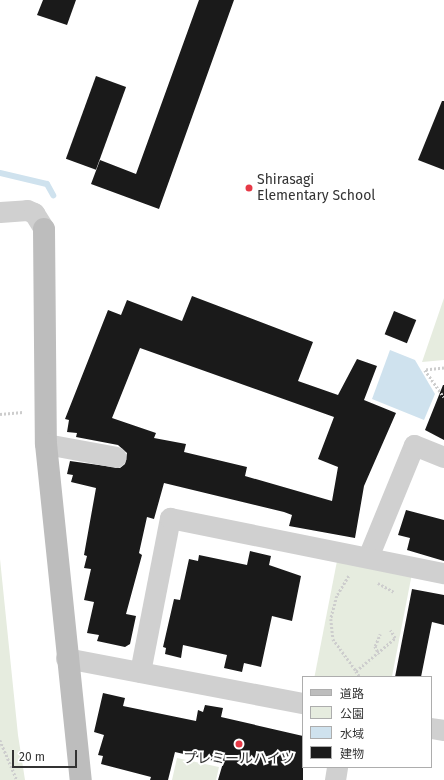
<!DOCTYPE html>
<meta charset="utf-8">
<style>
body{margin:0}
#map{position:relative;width:444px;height:780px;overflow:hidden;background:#fff;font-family:"Fira Sans","Noto Sans JP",sans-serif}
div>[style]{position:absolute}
.green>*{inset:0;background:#e6ecdf;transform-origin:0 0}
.water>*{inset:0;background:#cfe2ee}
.stream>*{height:6px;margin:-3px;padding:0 3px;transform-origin:3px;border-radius:3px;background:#cfe2ee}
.building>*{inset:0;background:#1a1a1a;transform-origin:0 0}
.path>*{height:2.5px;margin-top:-1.25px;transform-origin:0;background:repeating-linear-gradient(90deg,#cdcdcd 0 2px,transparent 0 4px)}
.street>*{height:21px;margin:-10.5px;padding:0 10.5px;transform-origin:10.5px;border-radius:10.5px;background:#d0d0d0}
.secondary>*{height:22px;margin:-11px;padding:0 11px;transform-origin:11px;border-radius:11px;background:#bdbdbd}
.dots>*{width:11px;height:11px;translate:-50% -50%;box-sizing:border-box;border:2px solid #fff;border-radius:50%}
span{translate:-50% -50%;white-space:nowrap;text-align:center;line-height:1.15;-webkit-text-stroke:4px #fff;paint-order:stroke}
.poi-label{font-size:14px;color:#333}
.left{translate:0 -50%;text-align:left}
.legend{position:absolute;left:302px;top:676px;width:130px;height:92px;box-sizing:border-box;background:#fff;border:1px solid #adadad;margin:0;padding:5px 7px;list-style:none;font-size:12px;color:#333}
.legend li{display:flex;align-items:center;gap:8px;height:20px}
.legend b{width:20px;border:1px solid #adadad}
.scale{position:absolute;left:12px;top:750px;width:65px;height:18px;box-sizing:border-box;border:2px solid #333;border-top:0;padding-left:5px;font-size:12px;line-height:14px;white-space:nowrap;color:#333;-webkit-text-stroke:3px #fff;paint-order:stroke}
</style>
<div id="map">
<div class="green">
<i style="clip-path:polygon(444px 298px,444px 360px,422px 362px)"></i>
<i style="clip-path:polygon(0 559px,18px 735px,25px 780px,0 780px)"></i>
<i style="left:337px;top:561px;width:76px;height:118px;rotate:11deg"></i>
<i style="clip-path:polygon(177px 758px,219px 767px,216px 780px,172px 780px)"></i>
</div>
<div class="water">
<i style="clip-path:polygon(390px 350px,415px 360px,435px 394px,424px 420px,372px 399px)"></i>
</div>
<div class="stream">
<i style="left:0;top:173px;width:48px;rotate:13.2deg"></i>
<i style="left:47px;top:184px;width:13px;rotate:61deg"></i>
</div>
<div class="building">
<i style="clip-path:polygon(43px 0,76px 0,67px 25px,37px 15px)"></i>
<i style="clip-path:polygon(199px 0,234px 0,159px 209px,91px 184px,100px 160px,136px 174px)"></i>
<i style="left:96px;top:76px;width:32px;height:88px;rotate:20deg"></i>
<i style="clip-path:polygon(442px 101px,444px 101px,444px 170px,418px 160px)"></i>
<i style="clip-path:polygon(evenodd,192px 296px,313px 342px,298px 381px,338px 395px,357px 359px,377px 366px,364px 400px,396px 413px,364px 486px,355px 538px,289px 526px,292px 515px,284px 512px,164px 483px,154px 519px,147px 517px,139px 553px,142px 555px,126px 614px,136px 616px,130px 644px,125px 647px,97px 641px,99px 635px,87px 633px,94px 602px,84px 600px,91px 569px,84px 568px,87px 556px,84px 555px,96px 488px,71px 482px,73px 475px,67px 474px,70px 461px,120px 468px,125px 464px,127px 453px,118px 445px,76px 437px,77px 433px,67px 432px,69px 420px,65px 419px,108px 310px,121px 315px,127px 300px,182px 321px,192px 296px,140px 348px,334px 417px,318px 459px,338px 467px,332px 501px,245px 476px,247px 467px,184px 452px,186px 444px,154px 438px,156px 433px,112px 418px,140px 348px)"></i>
<i style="left:394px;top:311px;width:24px;height:25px;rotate:22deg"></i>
<i style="clip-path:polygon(443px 385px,444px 385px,444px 440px,425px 430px)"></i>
<i style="clip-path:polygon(406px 510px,444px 520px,444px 561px,407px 550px,410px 538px,398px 535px)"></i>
<i style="clip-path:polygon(250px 551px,271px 556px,269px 565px,301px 576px,292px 621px,272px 616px,261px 667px,244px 663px,242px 672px,224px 668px,227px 655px,183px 645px,181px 658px,165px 654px,166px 648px,163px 647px,174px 599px,180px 600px,189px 559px,198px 561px,199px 555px,247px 565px)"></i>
<i style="clip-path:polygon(412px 589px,444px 595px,444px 625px,432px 622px,421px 677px,395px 677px)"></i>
<i style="clip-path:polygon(103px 693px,125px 698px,123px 706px,196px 721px,198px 710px,203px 712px,205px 705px,223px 708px,221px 717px,303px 736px,303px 780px,218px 780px,223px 763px,175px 752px,168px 780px,150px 780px,151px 777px,101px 764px,103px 756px,98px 755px,104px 735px,94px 732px)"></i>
</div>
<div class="path">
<i style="left:444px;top:368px;width:19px;rotate:174deg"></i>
<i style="left:425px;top:370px;width:33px;rotate:55deg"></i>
<i style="left:0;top:414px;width:23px;rotate:-5deg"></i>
<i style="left:349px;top:576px;width:23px;rotate:121deg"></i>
<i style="left:337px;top:596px;width:24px;rotate:105deg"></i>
<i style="left:331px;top:619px;width:20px;rotate:84deg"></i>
<i style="left:333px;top:639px;width:39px;rotate:54deg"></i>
<i style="left:356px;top:671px;width:51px;rotate:-40.2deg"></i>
<i style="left:395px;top:638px;width:9px;rotate:-122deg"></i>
<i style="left:378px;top:583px;width:18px;rotate:29deg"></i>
<i style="left:375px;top:646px;width:13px;rotate:-67deg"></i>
<i style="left:375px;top:646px;width:9px;rotate:63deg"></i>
<i style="left:356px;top:671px;width:7px;rotate:56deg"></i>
<i style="left:0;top:740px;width:43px;rotate:67deg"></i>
</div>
<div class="street">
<i style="left:0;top:212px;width:27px;rotate:-4deg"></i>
<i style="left:27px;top:210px;width:8px;rotate:23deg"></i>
<i style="left:34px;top:213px;width:19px;rotate:58deg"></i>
<i style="left:46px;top:444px;width:71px;rotate:10.5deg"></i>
<i style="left:368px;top:557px;width:121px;rotate:-67.7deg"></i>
<i style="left:414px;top:445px;width:32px;rotate:22deg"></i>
<i style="left:66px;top:658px;width:241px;rotate:10.8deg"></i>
<i style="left:140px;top:672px;width:157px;rotate:-79deg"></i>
<i style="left:170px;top:518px;width:279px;rotate:11.4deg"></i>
<i style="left:431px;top:728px;width:13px;rotate:9deg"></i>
<i style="left:335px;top:780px;width:13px;rotate:-81deg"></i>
</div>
<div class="secondary">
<i style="left:44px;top:229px;width:215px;rotate:89.5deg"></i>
<i style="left:46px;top:444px;width:338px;rotate:84.1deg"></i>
</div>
<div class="dots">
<i style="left:249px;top:188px;background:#e63946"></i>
<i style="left:239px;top:744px;background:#e63946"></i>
</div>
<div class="poi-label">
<span class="left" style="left:257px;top:188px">Shirasagi<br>Elementary School</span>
<span style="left:239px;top:759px">プレミールハイツ</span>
</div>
<ul class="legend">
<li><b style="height:5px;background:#bdbdbd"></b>道路</li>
<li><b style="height:11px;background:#e6ecdf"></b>公園</li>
<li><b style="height:11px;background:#cfe2ee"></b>水域</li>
<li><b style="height:11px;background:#1a1a1a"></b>建物</li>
</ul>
<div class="scale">20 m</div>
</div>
